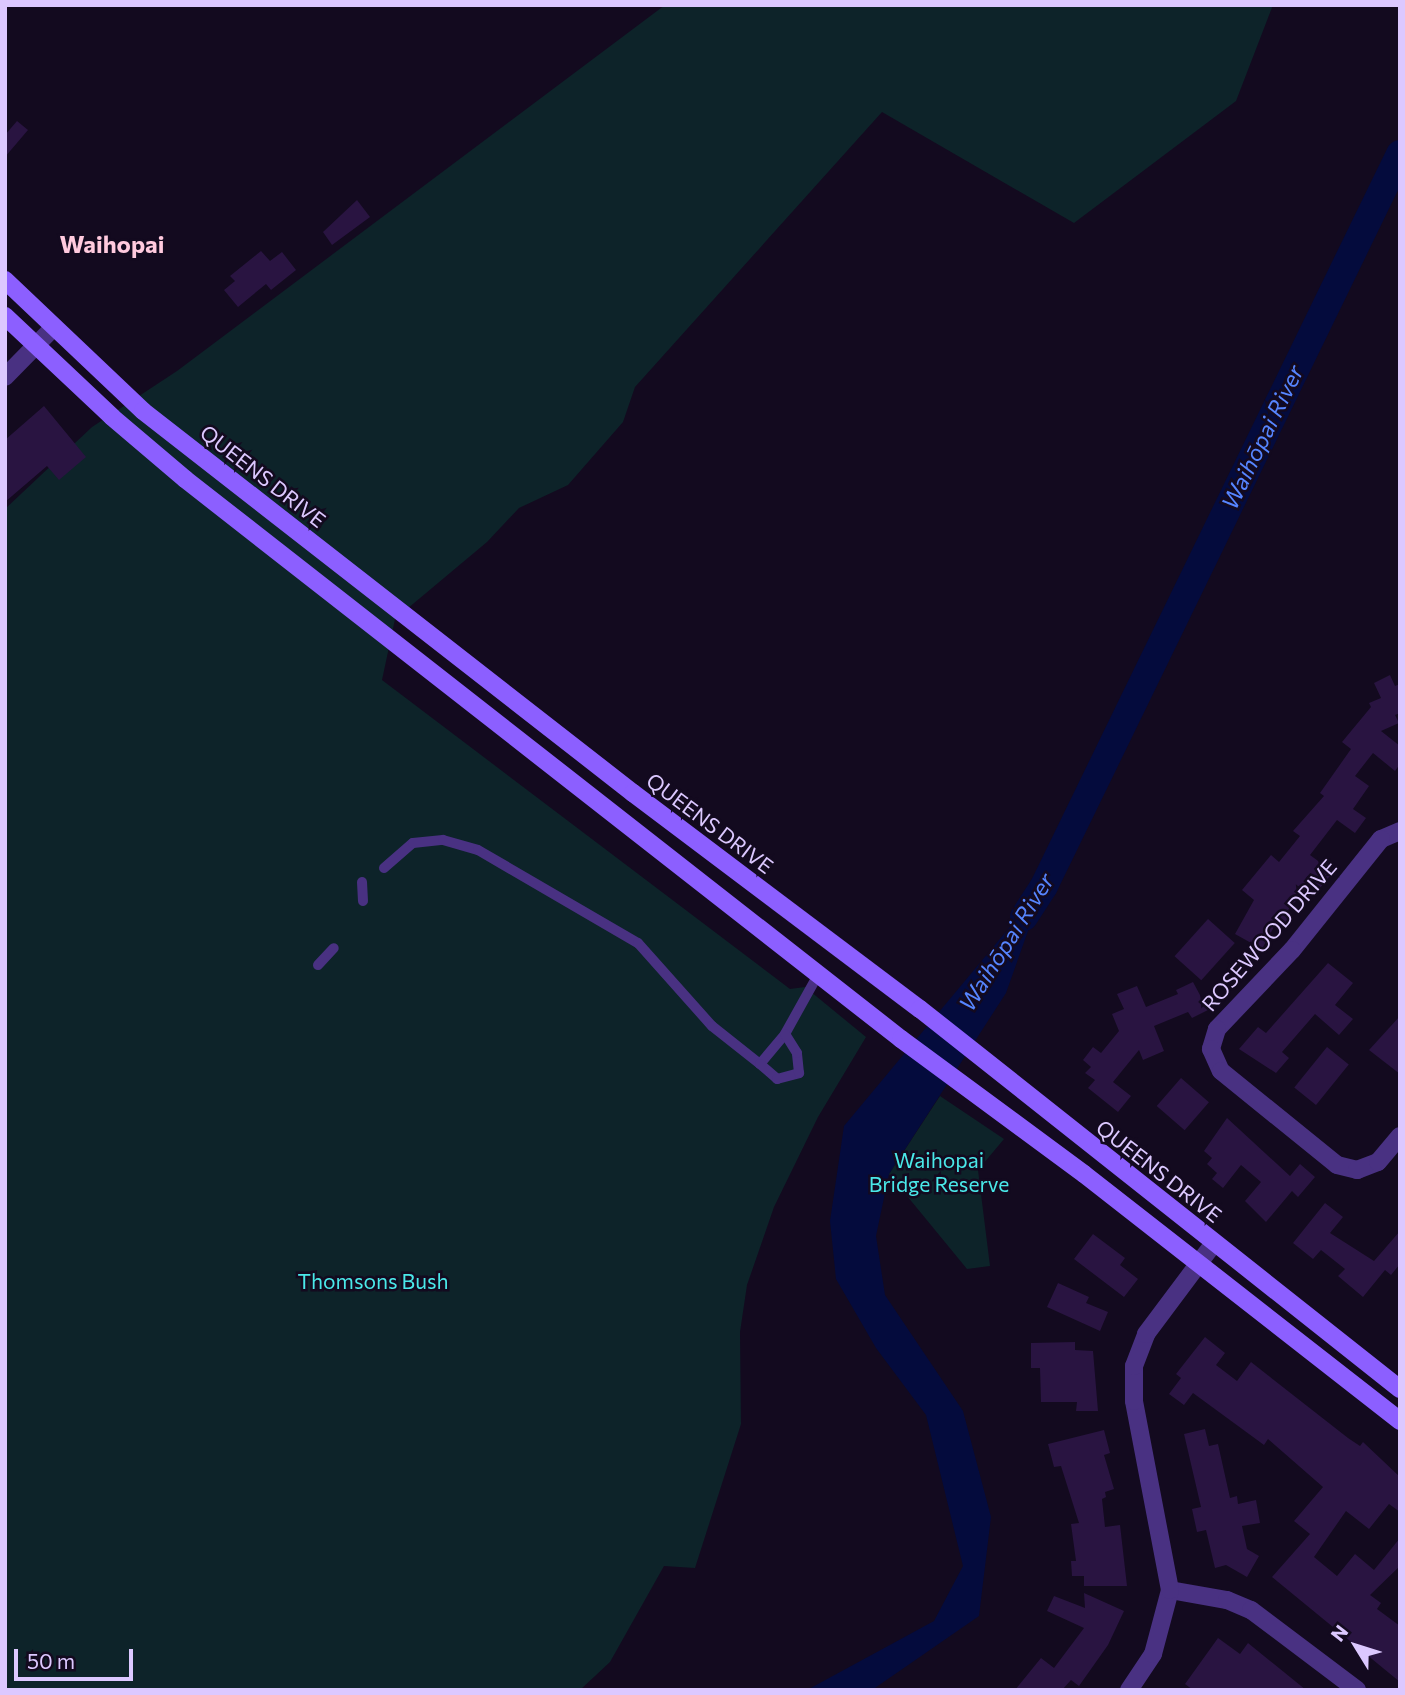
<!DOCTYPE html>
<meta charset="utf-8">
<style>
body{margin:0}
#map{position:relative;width:1405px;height:1695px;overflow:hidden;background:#130a1f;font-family:Commissioner,sans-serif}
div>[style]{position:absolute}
.green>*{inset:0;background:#0d2329}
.water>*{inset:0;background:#040b3d}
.river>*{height:28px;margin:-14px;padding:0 14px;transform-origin:14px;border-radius:14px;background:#040b3d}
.building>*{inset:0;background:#291441;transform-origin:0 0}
.service>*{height:10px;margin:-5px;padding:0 5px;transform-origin:5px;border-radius:5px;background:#493182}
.minor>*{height:18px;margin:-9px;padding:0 9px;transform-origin:9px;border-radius:9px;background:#493182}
.secondary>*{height:18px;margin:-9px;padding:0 9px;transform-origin:9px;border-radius:9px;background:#8c5fff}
span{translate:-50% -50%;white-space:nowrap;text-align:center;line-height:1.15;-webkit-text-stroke:5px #130a1f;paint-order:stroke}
.street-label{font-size:21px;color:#dcc8ff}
.park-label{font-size:21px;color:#4ae8e9}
.water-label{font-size:23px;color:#5685ff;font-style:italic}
.quarter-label{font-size:24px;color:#ffcade;font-weight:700}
.frame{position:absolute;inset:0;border:7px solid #dcc8ff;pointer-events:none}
.north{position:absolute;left:1321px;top:1611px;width:70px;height:70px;-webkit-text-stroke:5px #130a1f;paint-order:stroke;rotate:308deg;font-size:19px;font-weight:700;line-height:28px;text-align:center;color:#dcc8ff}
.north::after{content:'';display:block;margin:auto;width:24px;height:32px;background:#dcc8ff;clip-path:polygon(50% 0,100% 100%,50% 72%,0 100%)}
.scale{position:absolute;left:14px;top:1649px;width:119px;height:32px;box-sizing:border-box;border:4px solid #dcc8ff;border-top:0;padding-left:9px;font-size:21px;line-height:24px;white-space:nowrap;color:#dcc8ff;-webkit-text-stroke:5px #130a1f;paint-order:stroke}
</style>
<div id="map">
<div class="green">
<i style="clip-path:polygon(665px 5px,1273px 5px,1236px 101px,1074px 223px,882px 112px,635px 387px,623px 422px,568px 485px,519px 508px,487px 542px,395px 619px,382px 680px,790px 989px,805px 987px,866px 1037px,818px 1117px,774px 1207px,747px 1285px,740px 1332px,741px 1424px,695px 1568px,664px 1566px,610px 1662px,580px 1690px,5px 1690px,5px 509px,92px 427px,177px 371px)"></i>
<i style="clip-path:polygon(940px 1096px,1004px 1139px,978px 1170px,990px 1266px,967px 1269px,889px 1174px)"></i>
</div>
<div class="water">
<i style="clip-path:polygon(1044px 886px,1006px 993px,889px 1174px,876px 1236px,885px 1295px,963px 1411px,991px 1517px,979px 1616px,872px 1690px,807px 1690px,934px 1621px,963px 1566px,926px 1415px,876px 1348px,836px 1279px,830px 1221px,844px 1126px)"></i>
</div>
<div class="river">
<i style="left:1024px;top:917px;width:37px;rotate:-57deg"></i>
<i style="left:1044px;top:886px;width:814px;rotate:-64.06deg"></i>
</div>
<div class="building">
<i style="clip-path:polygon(17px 121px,28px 130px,5px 157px,5px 135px)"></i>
<i style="clip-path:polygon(357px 200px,370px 217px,332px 245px,323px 232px)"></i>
<i style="clip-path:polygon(261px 251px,270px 261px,282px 252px,296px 270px,271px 290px,266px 284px,238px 307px,224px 290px,235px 281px,230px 276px)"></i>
<i style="clip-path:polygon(44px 406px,86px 457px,59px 480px,47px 466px,5px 502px,5px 440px)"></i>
<i style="clip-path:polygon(1390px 675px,1395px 686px,1400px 684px,1400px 713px,1395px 715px,1399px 723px,1381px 731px,1400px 746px,1400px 764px,1395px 771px,1373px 753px,1355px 776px,1369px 786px,1353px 809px,1366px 818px,1355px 833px,1337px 820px,1310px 855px,1333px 872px,1320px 888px,1312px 882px,1288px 910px,1292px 914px,1281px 928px,1276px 923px,1262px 949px,1235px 934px,1254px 900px,1242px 890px,1271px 855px,1279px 862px,1300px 836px,1293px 831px,1324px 796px,1320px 793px,1351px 749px,1342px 742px,1371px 707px,1369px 703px,1381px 698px,1374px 683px)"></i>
<i style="left:1208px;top:919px;width:36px;height:50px;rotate:42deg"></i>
<i style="clip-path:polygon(1328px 963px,1353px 983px,1335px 1005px,1353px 1019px,1339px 1035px,1315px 1014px,1282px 1052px,1289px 1058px,1276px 1073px,1239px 1049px,1258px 1027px,1266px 1033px)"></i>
<i style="clip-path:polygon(1193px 982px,1208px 1010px,1192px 1018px,1188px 1012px,1154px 1026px,1164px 1051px,1143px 1060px,1139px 1050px,1113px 1082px,1131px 1096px,1118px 1112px,1088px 1088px,1095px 1080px,1085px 1073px,1091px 1067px,1083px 1060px,1093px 1047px,1101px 1053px,1119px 1031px,1112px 1014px,1124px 1009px,1117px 994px,1137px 986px,1146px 1007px,1178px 994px,1176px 990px)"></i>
<i style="clip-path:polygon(1400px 1016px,1400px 1074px,1369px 1050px)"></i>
<i style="left:1327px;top:1047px;width:28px;height:52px;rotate:39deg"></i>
<i style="left:1181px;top:1078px;width:37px;height:37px;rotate:41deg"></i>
<i style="clip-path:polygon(1227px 1118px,1290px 1176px,1300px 1164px,1315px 1177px,1298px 1197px,1292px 1191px,1266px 1222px,1245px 1201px,1261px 1182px,1241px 1165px,1223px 1188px,1212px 1179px,1217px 1173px,1207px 1164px,1212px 1158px,1204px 1151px)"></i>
<i style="clip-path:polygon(1325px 1203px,1343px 1217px,1330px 1233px,1374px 1261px,1400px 1231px,1400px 1264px,1391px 1275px,1385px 1270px,1363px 1297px,1338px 1276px,1345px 1269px,1321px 1250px,1313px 1259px,1293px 1243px)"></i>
<i style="clip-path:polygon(1093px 1234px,1125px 1258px,1120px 1265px,1138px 1279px,1124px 1297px,1074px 1259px)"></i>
<i style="clip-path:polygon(1058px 1283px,1089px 1297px,1086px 1303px,1108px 1312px,1100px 1331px,1047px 1307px)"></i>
<i style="clip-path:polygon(1205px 1337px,1225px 1353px,1216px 1365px,1237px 1381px,1251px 1362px,1348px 1438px,1360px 1446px,1363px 1442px,1400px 1477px,1400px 1512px,1389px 1504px,1369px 1529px,1346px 1511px,1314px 1557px,1337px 1576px,1355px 1554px,1374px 1570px,1400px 1538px,1400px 1566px,1370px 1595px,1381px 1603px,1377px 1609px,1400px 1626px,1400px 1682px,1272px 1577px,1310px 1534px,1294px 1521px,1323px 1487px,1268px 1439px,1264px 1445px,1193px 1393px,1184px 1405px,1169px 1394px,1181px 1378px,1176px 1374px)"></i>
<i style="clip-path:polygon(1075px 1342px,1075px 1350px,1093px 1351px,1098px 1411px,1076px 1411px,1077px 1402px,1041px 1402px,1040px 1368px,1031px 1368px,1031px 1343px)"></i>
<i style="clip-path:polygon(1205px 1429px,1209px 1446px,1218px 1444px,1230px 1498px,1237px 1496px,1238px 1504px,1256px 1500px,1260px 1523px,1242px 1526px,1247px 1549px,1259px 1556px,1247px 1577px,1226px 1565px,1215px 1568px,1206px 1530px,1197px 1532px,1192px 1509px,1201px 1507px,1184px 1434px)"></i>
<i style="clip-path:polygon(1104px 1430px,1110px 1453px,1104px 1455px,1114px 1489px,1105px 1492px,1106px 1497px,1102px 1499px,1105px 1527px,1120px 1525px,1127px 1586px,1084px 1586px,1084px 1576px,1072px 1576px,1071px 1561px,1076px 1561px,1071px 1524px,1079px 1523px,1061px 1466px,1054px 1467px,1048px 1444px)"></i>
<i style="clip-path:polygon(1084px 1593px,1124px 1611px,1108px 1645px,1079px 1686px,1071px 1680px,1062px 1690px,1015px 1690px,1041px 1658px,1054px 1668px,1084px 1628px,1047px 1611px,1054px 1596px,1085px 1608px)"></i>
<i style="clip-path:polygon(1218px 1638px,1240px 1654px,1248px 1643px,1306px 1690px,1193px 1690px,1185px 1684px)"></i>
</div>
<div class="service">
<i style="left:384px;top:868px;width:38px;rotate:-41deg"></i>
<i style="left:413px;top:843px;width:30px;rotate:-6deg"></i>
<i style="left:443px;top:840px;width:36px;rotate:16deg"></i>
<i style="left:478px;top:850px;width:185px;rotate:30.2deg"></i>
<i style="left:638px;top:943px;width:111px;rotate:48.3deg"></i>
<i style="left:712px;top:1026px;width:61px;rotate:38.4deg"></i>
<i style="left:760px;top:1064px;width:39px;rotate:-50deg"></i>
<i style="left:785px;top:1034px;width:70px;rotate:-60.9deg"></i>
<i style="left:362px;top:882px;width:19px;rotate:87deg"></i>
<i style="left:318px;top:965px;width:23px;rotate:-47deg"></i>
<i style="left:760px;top:1064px;width:23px;rotate:41deg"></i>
<i style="left:777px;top:1079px;width:23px;rotate:-15deg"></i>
<i style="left:799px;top:1073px;width:20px;rotate:-96deg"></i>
<i style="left:797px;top:1053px;width:22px;rotate:-122deg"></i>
</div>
<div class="minor">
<i style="left:5px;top:377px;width:70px;rotate:-45.6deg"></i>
<i style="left:1400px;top:831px;width:21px;rotate:157deg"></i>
<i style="left:1381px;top:839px;width:142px;rotate:128.7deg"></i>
<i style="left:1292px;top:950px;width:109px;rotate:133.5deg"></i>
<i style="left:1217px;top:1029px;width:21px;rotate:107deg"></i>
<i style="left:1211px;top:1049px;width:24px;rotate:66deg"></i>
<i style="left:1221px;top:1071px;width:149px;rotate:39deg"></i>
<i style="left:1337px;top:1165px;width:21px;rotate:14deg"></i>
<i style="left:1357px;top:1170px;width:22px;rotate:-21deg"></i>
<i style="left:1378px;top:1162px;width:34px;rotate:-50deg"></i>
<i style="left:1170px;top:1590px;width:58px;rotate:10deg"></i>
<i style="left:1227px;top:1600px;width:26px;rotate:23deg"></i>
<i style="left:1251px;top:1610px;width:133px;rotate:37deg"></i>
<i style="left:1129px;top:1690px;width:43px;rotate:-56.3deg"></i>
<i style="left:1153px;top:1654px;width:66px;rotate:-75.1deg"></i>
<i style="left:1170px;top:1590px;width:192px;rotate:-100.8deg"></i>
<i style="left:1134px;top:1401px;width:35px;rotate:-90deg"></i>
<i style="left:1134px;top:1366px;width:34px;rotate:-69deg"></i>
<i style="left:1146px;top:1334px;width:114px;rotate:-53.2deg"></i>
</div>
<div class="secondary">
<i style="left:5px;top:280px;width:190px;rotate:43.5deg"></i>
<i style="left:143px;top:411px;width:621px;rotate:37.94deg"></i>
<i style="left:633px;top:793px;width:359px;rotate:37deg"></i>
<i style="left:920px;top:1009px;width:612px;rotate:38.37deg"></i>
<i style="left:5px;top:316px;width:147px;rotate:43.3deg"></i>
<i style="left:112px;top:417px;width:96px;rotate:40.3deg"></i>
<i style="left:185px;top:479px;width:909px;rotate:38.03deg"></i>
<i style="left:901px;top:1039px;width:227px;rotate:36.4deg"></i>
<i style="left:1084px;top:1174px;width:401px;rotate:38deg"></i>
</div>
<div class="street-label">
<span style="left:263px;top:476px;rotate:38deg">QUEENS DRIVE</span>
<span style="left:710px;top:823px;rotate:37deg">QUEENS DRIVE</span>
<span style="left:1269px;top:935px;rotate:-49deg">ROSEWOOD DRIVE</span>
<span style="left:1159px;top:1171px;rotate:38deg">QUEENS DRIVE</span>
</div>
<div class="park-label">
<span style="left:939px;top:1172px">Waihopai<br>Bridge Reserve</span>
<span style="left:373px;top:1281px">Thomsons Bush</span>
</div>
<div class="water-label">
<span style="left:1262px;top:437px;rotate:-64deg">Waihōpai River</span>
<span style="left:1006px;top:942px;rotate:-58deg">Waihōpai River</span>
</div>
<div class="quarter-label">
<span style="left:112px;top:244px">Waihopai</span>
</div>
<div class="frame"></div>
<div class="north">N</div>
<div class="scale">50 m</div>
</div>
